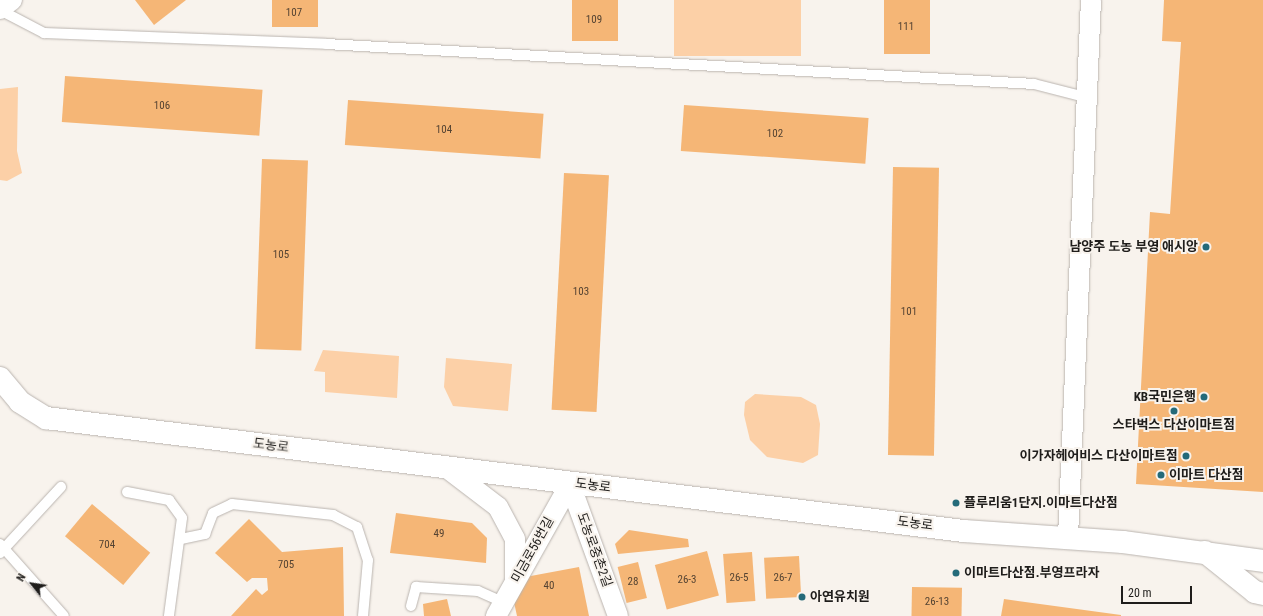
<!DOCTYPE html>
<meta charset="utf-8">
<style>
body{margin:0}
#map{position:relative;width:1263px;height:616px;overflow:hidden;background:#f8f3ed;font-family:"Roboto Condensed","Noto Sans KR",sans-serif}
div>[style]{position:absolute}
.green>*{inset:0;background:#fcd0a7;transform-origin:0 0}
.building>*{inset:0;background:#f5b676;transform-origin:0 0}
.roads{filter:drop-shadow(0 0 1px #bab4af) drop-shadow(0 0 1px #bab4af)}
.service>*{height:10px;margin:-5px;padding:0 5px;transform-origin:5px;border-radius:5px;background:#fff}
.minor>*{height:20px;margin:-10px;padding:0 10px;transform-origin:10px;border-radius:10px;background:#fff}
.tertiary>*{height:22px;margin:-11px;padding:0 11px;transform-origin:11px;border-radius:11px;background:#fff}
.dots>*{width:11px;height:11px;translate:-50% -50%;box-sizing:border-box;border:2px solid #f8f3ed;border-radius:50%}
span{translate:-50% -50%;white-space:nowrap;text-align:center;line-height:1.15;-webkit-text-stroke:4px #f8f3ed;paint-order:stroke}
.number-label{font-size:11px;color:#544332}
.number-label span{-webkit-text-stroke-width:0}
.poi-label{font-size:13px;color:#1f1d1b;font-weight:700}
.right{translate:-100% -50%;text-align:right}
.left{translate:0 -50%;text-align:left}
.street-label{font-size:13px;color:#1f1d1b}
.north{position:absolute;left:12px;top:564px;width:40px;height:40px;-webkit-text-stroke:3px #f8f3ed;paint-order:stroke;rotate:300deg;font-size:11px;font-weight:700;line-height:16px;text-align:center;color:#1f1d1b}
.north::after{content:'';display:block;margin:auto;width:14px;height:18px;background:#1f1d1b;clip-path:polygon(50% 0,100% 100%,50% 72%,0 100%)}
.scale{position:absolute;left:1121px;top:586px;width:71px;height:18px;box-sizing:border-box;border:2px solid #1f1d1b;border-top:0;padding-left:5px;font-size:12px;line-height:14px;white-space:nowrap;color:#1f1d1b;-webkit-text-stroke:3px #f8f3ed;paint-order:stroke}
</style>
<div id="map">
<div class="green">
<i style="left:674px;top:0;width:127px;height:56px"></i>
<i style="clip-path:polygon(18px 87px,17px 151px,22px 173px,7px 181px,0 180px,0 89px)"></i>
<i style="clip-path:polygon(323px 350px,399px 356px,397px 398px,325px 392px,325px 372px,314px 371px)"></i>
<i style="clip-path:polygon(446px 358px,512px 364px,508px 411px,453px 406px,444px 387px)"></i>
<i style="clip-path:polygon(755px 394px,801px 397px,816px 405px,820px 424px,818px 455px,803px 463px,767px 457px,750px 440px,744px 415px,745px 402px)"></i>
</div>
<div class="building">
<i style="clip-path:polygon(135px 0,186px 0,154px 25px)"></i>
<i style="left:272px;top:0;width:46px;height:27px"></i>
<i style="left:572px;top:0;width:46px;height:41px"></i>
<i style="left:884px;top:0;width:46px;height:54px"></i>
<i style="clip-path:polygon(1164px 0,1263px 0,1263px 492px,1136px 484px,1150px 212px,1170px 214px,1181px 42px,1162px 41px)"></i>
<i style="left:65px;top:76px;width:198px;height:46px;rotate:4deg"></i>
<i style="left:348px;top:100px;width:196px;height:45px;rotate:4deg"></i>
<i style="left:684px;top:105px;width:185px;height:46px;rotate:4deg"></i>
<i style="left:262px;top:159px;width:46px;height:190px;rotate:2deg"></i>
<i style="left:893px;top:167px;width:46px;height:288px;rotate:1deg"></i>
<i style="left:564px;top:173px;width:45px;height:237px;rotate:3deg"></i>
<i style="left:92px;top:504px;width:76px;height:42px;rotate:40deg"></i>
<i style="clip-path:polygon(396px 513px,472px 523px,487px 538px,486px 563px,390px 553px)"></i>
<i style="clip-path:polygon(249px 519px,282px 552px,343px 547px,344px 616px,231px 616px,256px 589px,262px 595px,268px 590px,267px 578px,252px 578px,247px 582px,215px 553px)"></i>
<i style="clip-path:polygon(629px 530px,688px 539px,689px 547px,618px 554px,615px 544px)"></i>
<i style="left:707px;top:551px;width:46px;height:54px;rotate:75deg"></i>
<i style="left:752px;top:552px;width:49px;height:29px;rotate:86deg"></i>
<i style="left:799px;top:556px;width:41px;height:35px;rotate:87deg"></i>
<i style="left:638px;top:562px;width:37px;height:21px;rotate:76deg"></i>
<i style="clip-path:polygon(579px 567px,589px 616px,517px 616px,512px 593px,520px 578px)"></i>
<i style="left:912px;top:587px;width:50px;height:29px;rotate:1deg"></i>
<i style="clip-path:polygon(447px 599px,451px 616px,424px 616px,423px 604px)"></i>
<i style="clip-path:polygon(1004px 599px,1121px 615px,1121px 616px,1001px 616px)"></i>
</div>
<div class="roads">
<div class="service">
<i style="left:0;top:10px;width:50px;rotate:27.6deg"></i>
<i style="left:44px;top:33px;width:282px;rotate:2.2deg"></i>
<i style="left:326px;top:44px;width:709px;rotate:3.23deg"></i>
<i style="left:1034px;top:84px;width:57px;rotate:14.3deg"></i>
<i style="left:127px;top:492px;width:43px;rotate:10.8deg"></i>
<i style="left:169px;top:500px;width:22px;rotate:54deg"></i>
<i style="left:182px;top:518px;width:99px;rotate:97.6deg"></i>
<i style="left:181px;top:539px;width:25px;rotate:-12deg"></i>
<i style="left:205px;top:534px;width:22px;rotate:-69deg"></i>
<i style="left:213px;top:513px;width:21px;rotate:-25deg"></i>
<i style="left:232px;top:504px;width:102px;rotate:6.2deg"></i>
<i style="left:333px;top:515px;width:27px;rotate:27deg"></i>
<i style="left:357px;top:527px;width:35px;rotate:72deg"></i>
<i style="left:368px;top:560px;width:56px;rotate:95.1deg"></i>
<i style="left:0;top:544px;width:96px;rotate:48.4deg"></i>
<i style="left:0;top:553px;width:90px;rotate:-47.3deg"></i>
<i style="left:411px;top:606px;width:20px;rotate:-75deg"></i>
<i style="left:416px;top:587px;width:62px;rotate:3.7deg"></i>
<i style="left:478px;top:591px;width:27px;rotate:24deg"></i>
</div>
<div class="minor">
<i style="left:0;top:9px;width:15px;rotate:-37deg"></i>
<i style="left:447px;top:468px;width:64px;rotate:37.4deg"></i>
<i style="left:498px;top:507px;width:36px;rotate:62deg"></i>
<i style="left:515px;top:539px;width:40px;rotate:90deg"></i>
<i style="left:570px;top:484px;width:140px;rotate:70deg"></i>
<i style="left:1068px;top:537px;width:537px;rotate:-87.55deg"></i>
<i style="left:496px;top:616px;width:151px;rotate:-60.7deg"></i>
</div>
<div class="tertiary">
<i style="left:0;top:378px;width:31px;rotate:50deg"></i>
<i style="left:20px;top:402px;width:31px;rotate:32deg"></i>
<i style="left:46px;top:418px;width:925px;rotate:7.02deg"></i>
<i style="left:964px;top:531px;width:159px;rotate:4deg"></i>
<i style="left:1123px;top:542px;width:141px;rotate:7.7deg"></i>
<i style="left:1205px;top:552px;width:64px;rotate:38.7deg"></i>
<i style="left:1255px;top:592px;width:8px;rotate:14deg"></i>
</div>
</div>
<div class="dots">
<i style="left:1206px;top:247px;background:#246a79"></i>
<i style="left:1204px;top:397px;background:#246a79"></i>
<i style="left:1174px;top:411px;background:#246a79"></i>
<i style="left:1186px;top:456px;background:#246a79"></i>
<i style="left:1161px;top:475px;background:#246a79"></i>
<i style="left:956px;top:503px;background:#246a79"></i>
<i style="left:956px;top:573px;background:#246a79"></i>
<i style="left:802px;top:597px;background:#246a79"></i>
</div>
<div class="number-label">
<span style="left:294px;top:13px">107</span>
<span style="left:594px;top:20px">109</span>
<span style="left:906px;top:27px">111</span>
<span style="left:162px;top:106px">106</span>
<span style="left:444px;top:130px">104</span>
<span style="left:775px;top:134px">102</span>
<span style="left:281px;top:255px">105</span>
<span style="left:581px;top:292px">103</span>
<span style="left:909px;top:312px">101</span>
<span style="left:439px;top:534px">49</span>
<span style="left:107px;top:545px">704</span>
<span style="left:286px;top:565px">705</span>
<span style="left:739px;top:578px">26-5</span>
<span style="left:783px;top:578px">26-7</span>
<span style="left:687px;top:580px">26-3</span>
<span style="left:633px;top:582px">28</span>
<span style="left:549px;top:586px">40</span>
<span style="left:937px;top:602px">26-13</span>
</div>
<div class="poi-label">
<span class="right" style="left:1198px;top:247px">남양주 도농 부영 애시앙</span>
<span class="right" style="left:1196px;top:397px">KB국민은행</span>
<span style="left:1174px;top:425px">스타벅스 다산이마트점</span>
<span class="right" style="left:1178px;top:456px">이가자헤어비스 다산이마트점</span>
<span class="left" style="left:1169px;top:475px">이마트 다산점</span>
<span class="left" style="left:964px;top:503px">플루리움1단지.이마트다산점</span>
<span class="left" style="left:964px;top:573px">이마트다산점.부영프라자</span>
<span class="left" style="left:810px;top:597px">아연유치원</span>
</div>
<div class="street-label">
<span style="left:271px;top:446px;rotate:7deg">도농로</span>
<span style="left:593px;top:486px;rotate:7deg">도농로</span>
<span style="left:915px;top:524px;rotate:7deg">도농로</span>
<span style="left:533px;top:550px;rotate:-61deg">미금로56번길</span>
<span style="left:594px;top:550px;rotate:70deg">도농로중촌2길</span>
</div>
<div class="north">N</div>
<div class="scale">20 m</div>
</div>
